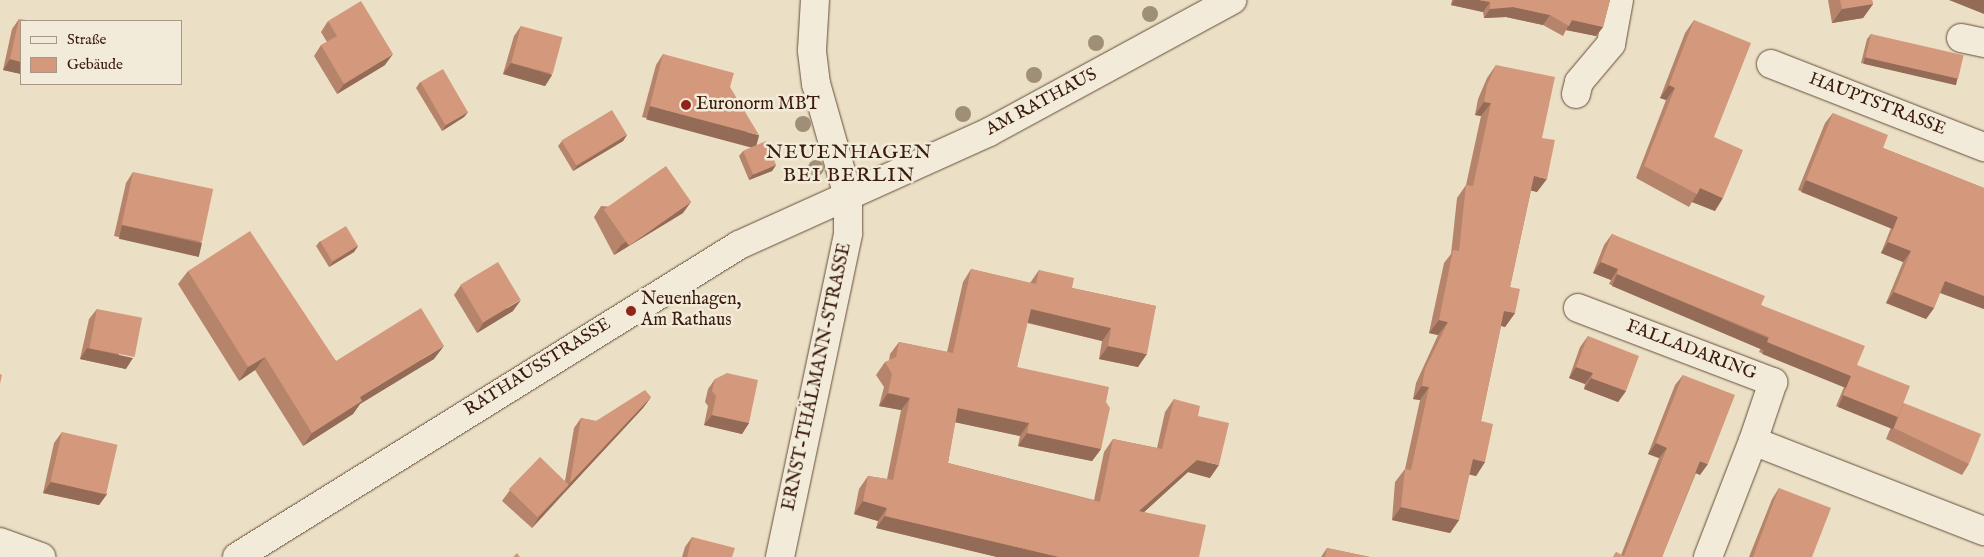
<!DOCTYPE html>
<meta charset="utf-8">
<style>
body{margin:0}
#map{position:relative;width:1984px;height:557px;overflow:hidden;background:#ebe0c5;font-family:"IM FELL English",serif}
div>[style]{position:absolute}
.roads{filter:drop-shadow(0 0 1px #664c3a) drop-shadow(0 0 1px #664c3a)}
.minor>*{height:28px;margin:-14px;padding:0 14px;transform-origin:14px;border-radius:14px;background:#f2ebd9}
.trees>*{width:16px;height:16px;margin:-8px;border-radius:50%;background:#9f8f76}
.wall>*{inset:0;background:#b6846b}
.shaded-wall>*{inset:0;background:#946b57;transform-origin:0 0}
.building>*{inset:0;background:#d4997c;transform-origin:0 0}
.dots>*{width:14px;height:14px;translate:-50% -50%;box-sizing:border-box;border:2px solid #f2ebd9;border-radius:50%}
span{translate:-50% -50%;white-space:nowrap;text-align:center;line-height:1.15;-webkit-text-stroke:5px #f2ebd9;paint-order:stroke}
.street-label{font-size:18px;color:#3a1a0c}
.poi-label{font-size:18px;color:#3a1a0c}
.left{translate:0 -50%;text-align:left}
.quarter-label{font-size:20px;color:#3a1a0c;letter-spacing:1px}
.legend{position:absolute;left:20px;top:20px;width:162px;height:65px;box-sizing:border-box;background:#f2ebd9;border:1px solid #a89787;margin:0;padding:6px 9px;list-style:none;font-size:15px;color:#3a1a0c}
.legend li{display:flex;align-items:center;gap:10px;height:25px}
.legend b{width:25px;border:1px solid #a89787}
</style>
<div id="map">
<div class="roads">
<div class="minor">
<i style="left:1961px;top:38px;width:24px;rotate:12deg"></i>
<i style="left:1771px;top:64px;width:229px;rotate:21.3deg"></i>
<i style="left:1576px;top:94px;width:12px;rotate:-76deg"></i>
<i style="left:1579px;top:82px;width:50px;rotate:-49.9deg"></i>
<i style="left:1611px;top:44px;width:45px;rotate:-79.7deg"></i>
<i style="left:1578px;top:308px;width:209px;rotate:20.8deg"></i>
<i style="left:1773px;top:382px;width:62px;rotate:108.7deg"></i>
<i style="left:0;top:542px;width:44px;rotate:20.1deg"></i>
<i style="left:237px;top:557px;width:591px;rotate:-31.86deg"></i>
<i style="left:739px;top:245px;width:274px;rotate:-24.3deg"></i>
<i style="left:989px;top:132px;width:277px;rotate:-28.5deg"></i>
<i style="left:780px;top:557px;width:331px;rotate:-78.1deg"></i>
<i style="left:848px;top:233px;width:37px;rotate:-90deg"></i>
<i style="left:848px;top:196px;width:116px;rotate:-105.9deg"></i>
<i style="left:816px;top:84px;width:34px;rotate:-97deg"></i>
<i style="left:812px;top:50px;width:50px;rotate:-86.6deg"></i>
<i style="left:1708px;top:557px;width:124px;rotate:-68.8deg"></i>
<i style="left:1753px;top:441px;width:248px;rotate:21.3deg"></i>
</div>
</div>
<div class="trees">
<i style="left:1150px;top:14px"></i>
<i style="left:1096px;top:43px"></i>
<i style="left:1034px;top:75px"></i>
<i style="left:963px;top:114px"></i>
<i style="left:803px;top:124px"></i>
<i style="left:816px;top:168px"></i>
</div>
<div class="wall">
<i style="clip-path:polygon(1452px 0,1610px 0,1603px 27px,1596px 36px,1566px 30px,1563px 36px,1543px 25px,1506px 17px,1484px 18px,1483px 12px,1451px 5px)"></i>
<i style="clip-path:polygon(1828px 0,1872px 0,1873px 4px,1863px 18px,1832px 23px)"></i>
<i style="clip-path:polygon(19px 19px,21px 74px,3px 70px,12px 29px)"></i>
<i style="clip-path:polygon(1694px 20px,1714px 137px,1715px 211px,1692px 202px,1689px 207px,1636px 178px,1666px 100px,1660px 98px,1685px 33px)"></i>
<i style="clip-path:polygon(328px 21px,385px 65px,337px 94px,314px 56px,321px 45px,327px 42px,321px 32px)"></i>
<i style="clip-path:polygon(521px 26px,552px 75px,545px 86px,503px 74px,514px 36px)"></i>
<i style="clip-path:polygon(1871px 34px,1958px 78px,1954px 84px,1861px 63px,1867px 39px)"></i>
<i style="clip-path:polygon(663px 54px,730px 87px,752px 146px,642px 117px,656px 65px)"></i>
<i style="clip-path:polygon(1496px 65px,1542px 138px,1537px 192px,1531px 190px,1510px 287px,1515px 313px,1505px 327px,1501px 326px,1481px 421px,1485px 462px,1476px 476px,1469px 474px,1459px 520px,1450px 533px,1392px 520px,1395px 482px,1405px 469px,1420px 400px,1413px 399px,1416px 383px,1438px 335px,1429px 333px,1444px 263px,1451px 254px,1457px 198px,1466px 185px,1481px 116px,1475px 115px,1478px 99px,1487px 78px)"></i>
<i style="clip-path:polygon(420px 82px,468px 112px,464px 117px,442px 131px,416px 88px)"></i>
<i style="clip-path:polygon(1833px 113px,1883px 148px,1984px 188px,1984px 309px,1940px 293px,1934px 308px,1926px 319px,1886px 303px,1903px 262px,1881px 253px,1891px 228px,1798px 190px,1825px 123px)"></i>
<i style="clip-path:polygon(627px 135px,623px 141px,573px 171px,558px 146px,562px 141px)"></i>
<i style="clip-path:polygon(743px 151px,776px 165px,772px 171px,749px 180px,739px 156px)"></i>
<i style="clip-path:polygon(133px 172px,202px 243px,194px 254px,114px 236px,126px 183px)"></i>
<i style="clip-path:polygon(601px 206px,683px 213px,614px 255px,594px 217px)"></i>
<i style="clip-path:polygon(1612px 234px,1761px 305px,1857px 365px,1903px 403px,1969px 464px,1962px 475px,1886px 439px,1891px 427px,1891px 428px,1836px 406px,1844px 387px,1759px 352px,1761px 348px,1609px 284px,1611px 280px,1593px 273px,1604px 245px)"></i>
<i style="clip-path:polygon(320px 241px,358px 246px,354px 252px,329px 267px,316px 246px)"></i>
<i style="clip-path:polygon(971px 269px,1030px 283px,1039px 270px,1072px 288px,1156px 306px,1138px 367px,1099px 359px,1102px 341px,1027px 323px,1017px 367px,1106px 402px,1101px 449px,1092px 461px,1018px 446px,1020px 436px,955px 422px,948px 463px,1094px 500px,1104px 452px,1113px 439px,1157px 448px,1165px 412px,1174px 399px,1198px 416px,1210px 478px,1188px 472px,1144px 512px,1199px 557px,997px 557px,876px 528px,878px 521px,854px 514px,859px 489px,868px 476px,887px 479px,901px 410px,879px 406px,884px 387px,876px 375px,885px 362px,889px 361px,890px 354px,899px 342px,947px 352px,963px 282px)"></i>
<i style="clip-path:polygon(188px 271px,336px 361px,434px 359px,360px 404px,353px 414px,303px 446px,255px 370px,239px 381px,178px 284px)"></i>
<i style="clip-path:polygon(461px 285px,513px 311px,477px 333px,454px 295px)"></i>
<i style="clip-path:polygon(97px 309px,126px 369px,80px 359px,89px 319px)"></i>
<i style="clip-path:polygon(1588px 336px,1626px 391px,1618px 402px,1584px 389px,1585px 384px,1569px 378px,1580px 347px)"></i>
<i style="clip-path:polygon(1683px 375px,1700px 475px,1696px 473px,1662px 557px,1613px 557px,1616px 552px,1621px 555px,1659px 458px,1648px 454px,1675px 385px)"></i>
<i style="clip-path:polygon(715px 379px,749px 423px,742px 434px,704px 425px,708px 406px,705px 402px,708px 389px)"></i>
<i style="clip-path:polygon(651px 397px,643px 408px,532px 528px,502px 501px,510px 490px,565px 481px,574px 428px,581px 418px,596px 421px)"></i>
<i style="clip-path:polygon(62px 432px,107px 494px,99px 505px,43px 493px,54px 443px)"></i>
<i style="clip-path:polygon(1779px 488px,1812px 557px,1749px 557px,1772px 499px)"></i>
<i style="clip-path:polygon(692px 537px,732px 557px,682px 557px,685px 547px)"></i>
<i style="clip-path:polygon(1327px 548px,1370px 557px,1321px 557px)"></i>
</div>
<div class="shaded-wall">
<i style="clip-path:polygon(1454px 0,1479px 0,1490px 2px,1483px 12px,1451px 5px)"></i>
<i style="clip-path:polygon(1949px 0,1984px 0,1984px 14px)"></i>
<i style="clip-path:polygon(1873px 4px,1863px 18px,1832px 23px,1842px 9px)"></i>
<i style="clip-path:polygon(1513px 7px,1550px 15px,1543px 25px,1506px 17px,1484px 18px,1490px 9px)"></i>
<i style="clip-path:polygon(1572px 20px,1603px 27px,1596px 36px,1566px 30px)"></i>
<i style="clip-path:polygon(393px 54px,385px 65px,337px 94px,344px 84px)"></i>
<i style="left:1865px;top:57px;width:95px;height:7px;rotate:13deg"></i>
<i style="clip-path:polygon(10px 59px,21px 62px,21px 74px,3px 70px)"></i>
<i style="clip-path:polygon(511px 63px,552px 75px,545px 86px,503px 74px)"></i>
<i style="clip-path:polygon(1669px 85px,1675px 88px,1666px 100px,1660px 98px)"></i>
<i style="clip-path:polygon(1484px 102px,1491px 103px,1481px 116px,1475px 115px)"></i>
<i style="left:650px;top:106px;width:113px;height:14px;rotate:15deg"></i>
<i style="clip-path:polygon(468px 112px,464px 117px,442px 131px,446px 125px)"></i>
<i style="clip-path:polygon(627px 135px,623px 141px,573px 171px,577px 166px)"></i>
<i style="clip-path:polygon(776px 165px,772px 171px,749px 180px,753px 174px)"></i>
<i style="clip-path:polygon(1534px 176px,1547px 179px,1537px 192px,1524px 189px)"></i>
<i style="left:1806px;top:180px;width:99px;height:13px;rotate:22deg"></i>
<i style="clip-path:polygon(1700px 188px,1723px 198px,1715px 211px,1692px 202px,1697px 194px)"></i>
<i style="clip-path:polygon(691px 202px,683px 213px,614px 255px,621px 245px)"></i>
<i style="left:122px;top:225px;width:82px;height:14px;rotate:13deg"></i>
<i style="clip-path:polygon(1888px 242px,1911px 251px,1903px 262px,1881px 253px)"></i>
<i style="clip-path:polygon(358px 246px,354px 252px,329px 267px,333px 262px)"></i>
<i style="clip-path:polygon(1601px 262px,1618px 269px,1611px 280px,1593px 273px)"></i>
<i style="left:1617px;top:274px;width:165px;height:13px;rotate:23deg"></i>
<i style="clip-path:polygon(1945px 281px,1984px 296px,1984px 309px,1938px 292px)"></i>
<i style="clip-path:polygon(1894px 292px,1934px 308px,1926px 319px,1886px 303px)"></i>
<i style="clip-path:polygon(521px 300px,513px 311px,477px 333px,484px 322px)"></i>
<i style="clip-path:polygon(1031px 309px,1111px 328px,1102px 341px,1022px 321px)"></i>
<i style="clip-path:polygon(1504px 311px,1515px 313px,1505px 327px,1495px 324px)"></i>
<i style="clip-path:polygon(1439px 320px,1448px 322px,1438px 335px,1429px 333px)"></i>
<i style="left:1767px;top:342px;width:91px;height:13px;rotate:22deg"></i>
<i style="clip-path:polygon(444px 346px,434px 359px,360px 404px,353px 414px,303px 446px,312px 433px,360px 397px)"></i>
<i style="clip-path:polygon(1108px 346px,1147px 354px,1138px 367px,1099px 359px)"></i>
<i style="clip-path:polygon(87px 348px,133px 358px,126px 369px,80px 359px)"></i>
<i style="clip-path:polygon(265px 357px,255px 370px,239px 381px,248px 367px)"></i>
<i style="clip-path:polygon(1576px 367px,1593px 373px,1585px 384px,1569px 378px)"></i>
<i style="clip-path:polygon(1591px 378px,1626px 391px,1618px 402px,1584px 389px)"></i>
<i style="clip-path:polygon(1422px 386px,1429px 387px,1420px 400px,1413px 399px)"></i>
<i style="clip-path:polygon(888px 393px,910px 398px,901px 410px,879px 406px)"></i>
<i style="left:1843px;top:395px;width:59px;height:13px;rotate:22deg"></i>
<i style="clip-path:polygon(651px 397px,643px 408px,563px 494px,570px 483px)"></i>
<i style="clip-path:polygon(958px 408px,1029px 423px,1020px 436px,949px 421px)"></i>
<i style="clip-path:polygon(712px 415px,749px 423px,742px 434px,704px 425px)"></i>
<i style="clip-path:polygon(1027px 433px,1101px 449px,1092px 461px,1018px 446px)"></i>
<i style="clip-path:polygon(1656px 443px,1667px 448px,1659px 458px,1648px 454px)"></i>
<i style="clip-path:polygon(1473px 459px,1485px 462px,1476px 476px,1463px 473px)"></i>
<i style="clip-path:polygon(1197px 460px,1219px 465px,1210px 478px,1188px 472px,1131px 524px,1139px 511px)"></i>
<i style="clip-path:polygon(1700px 461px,1708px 464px,1700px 475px,1693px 472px)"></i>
<i style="clip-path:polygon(51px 482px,107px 494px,99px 505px,43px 493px)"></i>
<i style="clip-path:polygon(569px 485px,562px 495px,532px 528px,539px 517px)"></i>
<i style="clip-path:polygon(863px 501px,887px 508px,878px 521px,854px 514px)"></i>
<i style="clip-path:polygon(1401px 507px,1459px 520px,1450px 533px,1392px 520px)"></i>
<i style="clip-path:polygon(885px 516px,1059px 557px,997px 557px,876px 528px)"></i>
</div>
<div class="building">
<i style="clip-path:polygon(1479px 0,1610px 0,1603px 27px,1572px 20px,1569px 26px,1550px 15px,1513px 7px,1490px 9px,1490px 2px)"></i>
<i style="clip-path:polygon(1840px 0,1872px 0,1873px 4px,1842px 9px)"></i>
<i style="clip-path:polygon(361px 1px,393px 54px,344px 84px,321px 45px,337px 36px,328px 21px)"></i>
<i style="clip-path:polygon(19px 19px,35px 21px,21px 21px,21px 62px,10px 59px)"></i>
<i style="clip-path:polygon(1694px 20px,1751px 43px,1714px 137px,1743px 150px,1723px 198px,1700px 188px,1697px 194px,1644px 166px,1675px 88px,1669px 85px)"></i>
<i style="left:521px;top:26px;width:43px;height:38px;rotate:15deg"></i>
<i style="left:1871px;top:34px;width:95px;height:24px;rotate:13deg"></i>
<i style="clip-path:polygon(663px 54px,734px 73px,730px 87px,759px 135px,650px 106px)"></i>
<i style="clip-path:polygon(1496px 65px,1555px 77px,1542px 138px,1555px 140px,1547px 179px,1534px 176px,1510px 287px,1520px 289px,1515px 313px,1504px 311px,1481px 421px,1493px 424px,1485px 462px,1473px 459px,1459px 520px,1401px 507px,1405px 469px,1411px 470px,1429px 387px,1422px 386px,1425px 369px,1448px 322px,1439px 320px,1453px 250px,1459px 251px,1466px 185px,1473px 186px,1491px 103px,1484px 102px,1487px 85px)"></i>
<i style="left:443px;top:69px;width:50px;height:26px;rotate:60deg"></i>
<i style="left:612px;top:110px;width:29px;height:59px;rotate:59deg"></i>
<i style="clip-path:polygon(1833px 113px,1888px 135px,1883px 148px,1984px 188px,1984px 296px,1945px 281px,1934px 308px,1894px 292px,1911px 251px,1888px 242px,1898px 217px,1806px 180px)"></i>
<i style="left:766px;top:141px;width:26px;height:25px;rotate:67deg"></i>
<i style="left:666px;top:166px;width:44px;height:76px;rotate:55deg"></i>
<i style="left:133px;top:172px;width:82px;height:54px;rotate:12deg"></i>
<i style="left:346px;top:226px;width:23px;height:30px;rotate:59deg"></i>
<i style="clip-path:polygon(250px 231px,336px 361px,421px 308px,444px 346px,360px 397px,362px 401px,312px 433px,265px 357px,248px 367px,188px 271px)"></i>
<i style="clip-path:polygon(1612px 234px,1765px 296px,1761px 305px,1865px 346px,1857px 365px,1910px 386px,1898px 417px,1843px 395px,1851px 376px,1767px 342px,1769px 337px,1617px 274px,1618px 269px,1601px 262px)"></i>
<i style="left:498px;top:262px;width:44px;height:44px;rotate:59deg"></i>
<i style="clip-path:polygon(971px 269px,1036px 284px,1039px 270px,1074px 278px,1072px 288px,1156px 306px,1147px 354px,1108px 346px,1111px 328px,1031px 309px,1017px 367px,1109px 387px,1106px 402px,1110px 408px,1101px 449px,1027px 433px,1029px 423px,958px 408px,948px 463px,1100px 502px,1113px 439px,1162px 449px,1174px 399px,1200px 406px,1198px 416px,1229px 423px,1219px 465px,1197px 460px,1139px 511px,1206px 525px,1199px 557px,1059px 557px,885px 516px,887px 508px,863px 501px,868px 476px,893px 480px,910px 398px,888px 393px,892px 374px,885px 362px,896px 357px,899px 342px,953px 353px)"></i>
<i style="left:97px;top:309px;width:46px;height:40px;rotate:11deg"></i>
<i style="clip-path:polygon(1588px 336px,1639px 356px,1626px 391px,1591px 378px,1593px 373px,1576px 367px)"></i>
<i style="clip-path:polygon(727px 373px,758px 380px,749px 423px,712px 415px,716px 396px,712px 391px,715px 379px)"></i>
<i style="clip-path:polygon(0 374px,2px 375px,0 384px)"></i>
<i style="clip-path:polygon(1683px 375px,1735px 395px,1708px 464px,1700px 461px,1662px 557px,1614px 557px,1616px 552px,1624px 556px,1667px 448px,1656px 443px)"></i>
<i style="clip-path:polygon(645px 390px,651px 397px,570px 483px,581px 418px,596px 421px)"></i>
<i style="clip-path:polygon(1904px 403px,1981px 434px,1969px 464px,1894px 428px)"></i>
<i style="left:62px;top:432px;width:57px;height:51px;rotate:13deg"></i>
<i style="left:540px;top:457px;width:40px;height:45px;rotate:44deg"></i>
<i style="clip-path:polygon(1779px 488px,1831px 508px,1812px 557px,1753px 557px)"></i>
<i style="clip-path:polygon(692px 537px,735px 548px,732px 557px,687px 557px)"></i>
<i style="clip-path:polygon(1327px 548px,1370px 557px,1325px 557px)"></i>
<i style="clip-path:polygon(517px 553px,520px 557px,513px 557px)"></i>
</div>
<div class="dots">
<i style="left:686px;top:105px;background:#8f2418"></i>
<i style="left:631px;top:311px;background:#8f2418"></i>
</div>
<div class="street-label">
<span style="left:1042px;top:103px;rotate:-28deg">AM RATHAUS</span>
<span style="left:1877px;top:105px;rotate:21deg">HAUPTSTRASSE</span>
<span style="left:1691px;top:351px;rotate:21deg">FALLADARING</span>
<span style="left:538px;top:368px;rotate:-32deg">RATHAUSSTRASSE</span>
<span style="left:818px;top:377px;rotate:-78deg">ERNST-THÄLMANN-STRASSE</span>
</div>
<div class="poi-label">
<span class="left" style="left:696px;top:105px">Euronorm MBT</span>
<span class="left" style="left:641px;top:311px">Neuenhagen,<br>Am Rathaus</span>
</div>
<div class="quarter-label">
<span style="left:849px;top:164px">NEUENHAGEN<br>BEI BERLIN</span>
</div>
<ul class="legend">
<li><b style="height:6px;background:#f2ebd9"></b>Straße</li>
<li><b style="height:14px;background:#d4997c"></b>Gebäude</li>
</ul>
</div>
